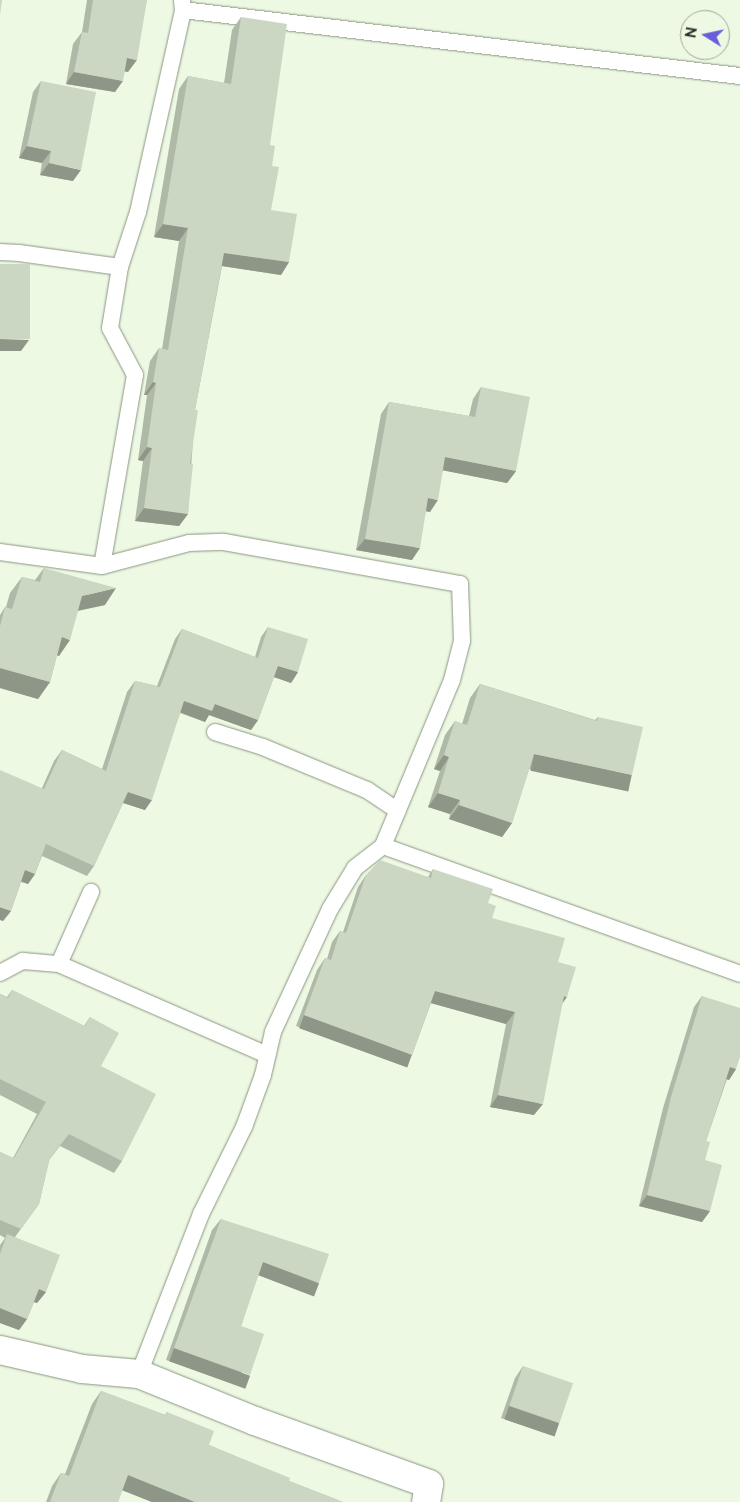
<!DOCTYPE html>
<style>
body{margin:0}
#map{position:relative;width:740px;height:1502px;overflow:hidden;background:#edf9e3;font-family:Raleway,sans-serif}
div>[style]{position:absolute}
.roads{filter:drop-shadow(0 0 1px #8a9682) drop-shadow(0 0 1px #8a9682)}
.service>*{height:16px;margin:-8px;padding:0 8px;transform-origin:8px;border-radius:8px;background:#fff}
.minor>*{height:28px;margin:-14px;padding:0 14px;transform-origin:14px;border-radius:14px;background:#fff}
.wall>*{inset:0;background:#afb9a7}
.shaded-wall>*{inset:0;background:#8e9688;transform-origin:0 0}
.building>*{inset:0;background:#cbd7c2;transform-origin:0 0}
span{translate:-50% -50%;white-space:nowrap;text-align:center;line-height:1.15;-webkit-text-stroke:4.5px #edf9e3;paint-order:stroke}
.north{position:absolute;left:680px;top:10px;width:50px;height:50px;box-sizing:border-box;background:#edf9e3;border:1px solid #9fa897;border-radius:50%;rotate:280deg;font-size:14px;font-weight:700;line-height:20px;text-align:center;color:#292e26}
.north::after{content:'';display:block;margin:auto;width:18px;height:22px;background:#675fd8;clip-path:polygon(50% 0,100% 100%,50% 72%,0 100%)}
</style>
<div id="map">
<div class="roads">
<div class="service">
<i style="left:183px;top:10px;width:561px;rotate:6.76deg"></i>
<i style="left:0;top:252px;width:19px;rotate:3deg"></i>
<i style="left:19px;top:253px;width:102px;rotate:7.9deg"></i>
<i style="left:0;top:552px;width:103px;rotate:7.8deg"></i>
<i style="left:102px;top:566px;width:90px;rotate:-14.8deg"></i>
<i style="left:189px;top:543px;width:35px;rotate:-2deg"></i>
<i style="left:224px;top:542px;width:240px;rotate:10.1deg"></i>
<i style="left:460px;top:584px;width:57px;rotate:88deg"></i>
<i style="left:462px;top:641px;width:40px;rotate:104.4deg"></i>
<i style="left:452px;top:680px;width:180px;rotate:112.6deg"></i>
<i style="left:383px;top:846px;width:36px;rotate:142deg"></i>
<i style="left:355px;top:868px;width:48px;rotate:121.4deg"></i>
<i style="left:330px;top:909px;width:136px;rotate:114.9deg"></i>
<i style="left:273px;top:1032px;width:44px;rotate:103.1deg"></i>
<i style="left:263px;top:1075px;width:55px;rotate:110.1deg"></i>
<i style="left:244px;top:1127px;width:97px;rotate:116.3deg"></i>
<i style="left:201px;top:1214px;width:172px;rotate:111.2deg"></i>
<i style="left:102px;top:566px;width:194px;rotate:-80.2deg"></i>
<i style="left:135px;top:375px;width:53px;rotate:-118deg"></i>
<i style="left:110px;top:328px;width:62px;rotate:-80.7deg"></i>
<i style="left:120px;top:267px;width:58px;rotate:-71.9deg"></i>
<i style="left:138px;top:212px;width:207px;rotate:-77.4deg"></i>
<i style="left:183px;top:10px;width:10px;rotate:-96deg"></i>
<i style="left:215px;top:732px;width:50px;rotate:17.4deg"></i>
<i style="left:263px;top:747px;width:113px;rotate:22.5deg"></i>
<i style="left:367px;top:790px;width:37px;rotate:34deg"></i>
<i style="left:383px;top:846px;width:379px;rotate:19.7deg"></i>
<i style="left:59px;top:964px;width:79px;rotate:-66deg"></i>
<i style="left:0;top:973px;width:26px;rotate:-28deg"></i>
<i style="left:23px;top:961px;width:36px;rotate:5deg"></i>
<i style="left:59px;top:964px;width:227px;rotate:23.6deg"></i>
</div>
<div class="minor">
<i style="left:0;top:1350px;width:84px;rotate:13deg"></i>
<i style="left:82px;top:1369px;width:57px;rotate:5deg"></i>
<i style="left:139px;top:1374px;width:125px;rotate:22.1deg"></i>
<i style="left:255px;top:1421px;width:185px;rotate:19.9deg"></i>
<i style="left:429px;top:1484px;width:18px;rotate:99deg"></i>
</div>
</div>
<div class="wall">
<i style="clip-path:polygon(87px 0,147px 0,128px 72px,125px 71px,115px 92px,66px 84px,73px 44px,82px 32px)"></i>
<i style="clip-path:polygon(241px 17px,270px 145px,272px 166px,271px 210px,289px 262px,281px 275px,222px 266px,195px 410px,188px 514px,179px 526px,135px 521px,143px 461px,138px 460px,147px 395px,144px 395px,150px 361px,159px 348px,162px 349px,179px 241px,154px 237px,179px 89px,188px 76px,224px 83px,232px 30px)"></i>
<i style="clip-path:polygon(41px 81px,73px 181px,40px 175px,42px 163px,19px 158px,33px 92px)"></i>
<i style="clip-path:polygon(481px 387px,516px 471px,507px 483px,443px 470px,430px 512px,426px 511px,412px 560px,356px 550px,381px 414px,389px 402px,469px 416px,473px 399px)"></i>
<i style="clip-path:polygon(44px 568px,105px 605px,78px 611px,59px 656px,57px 655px,50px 682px,38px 699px,0 688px,0 615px,5px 607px,6px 607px,10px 593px,22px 577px,35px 580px)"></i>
<i style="clip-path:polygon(268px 627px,298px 672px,291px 683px,274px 677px,258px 720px,251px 730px,209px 715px,205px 722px,180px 713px,145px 810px,123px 803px,94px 866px,87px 876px,42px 856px,35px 874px,28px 884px,21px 882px,11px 911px,3px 921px,42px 788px,54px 761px,62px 750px,102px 769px,127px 692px,135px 681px,157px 686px,175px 639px,182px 629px,255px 657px,261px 637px)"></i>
<i style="clip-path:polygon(480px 684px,595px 720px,598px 717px,622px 789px,529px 769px,512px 823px,502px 837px,449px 819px,450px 814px,428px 807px,440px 771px,434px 769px,445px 735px,455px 721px,462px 724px,470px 698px)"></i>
<i style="clip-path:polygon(433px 869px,488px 903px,492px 918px,558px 962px,562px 1004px,534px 1115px,490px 1107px,506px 1024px,431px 1003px,412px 1055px,404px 1066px,296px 1026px,317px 970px,325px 958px,327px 959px,332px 942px,340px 931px,343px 932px,358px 887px,366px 875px,428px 877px)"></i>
<i style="clip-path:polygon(12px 990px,84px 1026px,90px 1017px,122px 1161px,114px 1173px,60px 1146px,49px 1160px,39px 1204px,15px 1237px,46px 1292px,37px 1303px,34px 1302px,27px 1319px,19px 1330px,0 1323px,0 1245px,5px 1238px,0 1235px,0 1152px,13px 1158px,37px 1114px,0 1095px,0 994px,7px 997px)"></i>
<i style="clip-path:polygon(702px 996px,736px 1069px,729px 1080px,727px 1079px,706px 1141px,705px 1160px,710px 1211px,702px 1222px,639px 1206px,663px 1108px,694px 1007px)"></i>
<i style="clip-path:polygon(221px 1219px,319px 1283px,311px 1295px,258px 1275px,241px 1326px,242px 1387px,166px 1360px,212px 1230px)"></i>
<i style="clip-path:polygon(523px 1366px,559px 1423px,551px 1435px,501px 1418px,515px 1378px)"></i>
<i style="clip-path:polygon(101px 1391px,165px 1415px,167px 1412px,209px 1445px,289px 1481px,343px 1502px,152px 1502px,122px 1490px,118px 1502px,46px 1502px,52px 1486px,61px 1473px,65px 1474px,92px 1404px)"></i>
</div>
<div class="shaded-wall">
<i style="clip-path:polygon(127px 58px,137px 60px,128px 72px,119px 70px)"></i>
<i style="clip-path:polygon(74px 72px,123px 81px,115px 92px,66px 84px)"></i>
<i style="clip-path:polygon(27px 146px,51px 151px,42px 163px,19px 158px)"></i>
<i style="clip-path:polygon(49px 163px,81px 170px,73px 181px,40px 175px)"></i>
<i style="clip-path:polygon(163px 224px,188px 228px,179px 241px,154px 237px)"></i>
<i style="clip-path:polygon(224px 253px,289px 262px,281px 275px,215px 265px)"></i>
<i style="clip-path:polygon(0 339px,29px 340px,21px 351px,0 351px)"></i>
<i style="clip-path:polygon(153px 382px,156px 383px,147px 395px,144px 395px)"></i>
<i style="clip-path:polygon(147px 447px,152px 448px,143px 461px,138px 460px)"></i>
<i style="clip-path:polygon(445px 457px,516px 471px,507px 483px,436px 469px)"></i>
<i style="clip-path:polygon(428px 498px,438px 500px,430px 512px,420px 510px)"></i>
<i style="clip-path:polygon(144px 508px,188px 514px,179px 526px,135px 521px)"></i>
<i style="clip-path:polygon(365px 539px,420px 548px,412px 560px,356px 550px)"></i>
<i style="clip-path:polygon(116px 588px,105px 605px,71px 612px,82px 596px)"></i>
<i style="clip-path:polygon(62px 637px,70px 640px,59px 656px,51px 653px)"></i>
<i style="clip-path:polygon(278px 666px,298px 672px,291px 683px,271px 676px)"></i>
<i style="clip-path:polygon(0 668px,50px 682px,38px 699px,0 688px)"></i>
<i style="clip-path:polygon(184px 701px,215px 704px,258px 720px,251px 730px,209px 715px,205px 722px,177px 711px)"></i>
<i style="left:534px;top:754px;width:100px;height:17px;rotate:12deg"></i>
<i style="clip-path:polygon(444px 755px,449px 757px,440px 771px,434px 769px)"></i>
<i style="clip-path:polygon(128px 792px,152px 800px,145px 810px,120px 802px)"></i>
<i style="clip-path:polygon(438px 793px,460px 800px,450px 814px,428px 807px)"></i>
<i style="clip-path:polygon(459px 805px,512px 823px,502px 837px,449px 819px)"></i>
<i style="clip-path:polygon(25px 870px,35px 874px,28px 884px,18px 880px)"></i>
<i style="clip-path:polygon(0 907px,11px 911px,3px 921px,0 920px)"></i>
<i style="clip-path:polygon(435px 991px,515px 1012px,506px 1024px,427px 1002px)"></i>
<i style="clip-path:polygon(564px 996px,567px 997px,559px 1008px)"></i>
<i style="left:304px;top:1015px;width:115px;height:14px;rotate:20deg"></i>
<i style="clip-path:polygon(730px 1067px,736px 1069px,729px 1080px,723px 1078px)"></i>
<i style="clip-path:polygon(498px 1095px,543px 1104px,534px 1115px,490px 1107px)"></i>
<i style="clip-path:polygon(647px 1195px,710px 1211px,702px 1222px,639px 1206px)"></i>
<i style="left:263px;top:1262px;width:60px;height:14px;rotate:21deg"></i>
<i style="clip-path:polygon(39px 1289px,46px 1292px,37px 1303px,30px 1301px)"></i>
<i style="clip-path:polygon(0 1308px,27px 1319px,19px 1330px,0 1323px)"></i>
<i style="left:174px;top:1348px;width:81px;height:14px;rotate:20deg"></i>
<i style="left:509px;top:1406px;width:53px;height:14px;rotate:19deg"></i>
<i style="clip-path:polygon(128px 1475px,195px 1502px,152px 1502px,119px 1489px)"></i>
</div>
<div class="building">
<i style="clip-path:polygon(0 0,2px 0,0 15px)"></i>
<i style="clip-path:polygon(93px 0,147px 0,137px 60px,127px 58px,123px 81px,74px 72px,82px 32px,88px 33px)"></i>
<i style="clip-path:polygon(241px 17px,287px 24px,270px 145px,275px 146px,272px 166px,279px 167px,271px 210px,297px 214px,289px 262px,224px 253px,195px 410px,198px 410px,190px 464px,193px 464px,188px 514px,144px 508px,152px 448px,147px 447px,156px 383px,153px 382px,159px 348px,168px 350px,188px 228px,163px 224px,188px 76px,231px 84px)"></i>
<i style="clip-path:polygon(41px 81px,96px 92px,81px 170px,49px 163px,51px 151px,27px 146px)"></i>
<i style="left:0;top:264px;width:30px;height:75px"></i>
<i style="clip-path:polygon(481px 387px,530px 397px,516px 471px,445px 457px,438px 500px,428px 498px,420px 548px,365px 539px,389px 402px,475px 417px)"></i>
<i style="clip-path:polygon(44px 568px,116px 588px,82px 596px,70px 640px,62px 637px,50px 682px,0 668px,0 626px,5px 607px,12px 609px,22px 577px,40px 582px)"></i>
<i style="clip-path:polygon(268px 627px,308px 639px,298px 672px,278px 666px,258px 720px,215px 704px,212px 711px,184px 701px,152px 800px,128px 792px,94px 866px,46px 844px,35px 874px,25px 870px,11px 911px,0 907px,0 770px,44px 789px,62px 750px,106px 771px,135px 681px,160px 687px,182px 629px,258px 658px)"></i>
<i style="clip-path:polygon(480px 684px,597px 721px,598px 717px,643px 727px,632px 775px,534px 754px,512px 823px,459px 805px,460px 800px,438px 793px,449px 757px,444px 755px,455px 721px,467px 725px)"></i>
<i style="clip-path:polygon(380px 860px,431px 878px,433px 869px,493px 889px,488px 903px,496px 906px,492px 918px,565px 938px,558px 962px,576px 967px,567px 997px,564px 996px,543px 1104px,498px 1095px,515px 1012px,435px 991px,412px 1055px,304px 1015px,325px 958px,331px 960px,340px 931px,346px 933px,366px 875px)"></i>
<i style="clip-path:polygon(12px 990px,85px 1026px,90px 1017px,119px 1033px,101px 1066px,156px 1094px,122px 1161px,69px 1134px,50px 1158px,39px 1204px,21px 1229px,0 1220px,0 1152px,14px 1158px,46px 1102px,0 1079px,0 994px,8px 998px)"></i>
<i style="clip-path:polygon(702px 996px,740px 1008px,740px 1057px,736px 1069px,730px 1067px,706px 1141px,710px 1142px,705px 1160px,722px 1165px,710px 1211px,647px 1195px,671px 1097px)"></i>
<i style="clip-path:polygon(221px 1219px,329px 1254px,319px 1283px,263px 1262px,241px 1326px,264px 1334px,250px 1375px,174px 1348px)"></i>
<i style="clip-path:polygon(7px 1234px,60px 1255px,46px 1292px,39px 1289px,27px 1319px,0 1308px,0 1254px)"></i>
<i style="left:523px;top:1366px;width:53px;height:42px;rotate:19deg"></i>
<i style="clip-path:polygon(101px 1391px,166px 1415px,167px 1412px,214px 1431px,209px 1445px,290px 1478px,289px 1481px,343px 1502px,195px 1502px,128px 1475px,118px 1502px,50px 1502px,61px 1473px,69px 1476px)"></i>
</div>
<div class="north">N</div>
</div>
